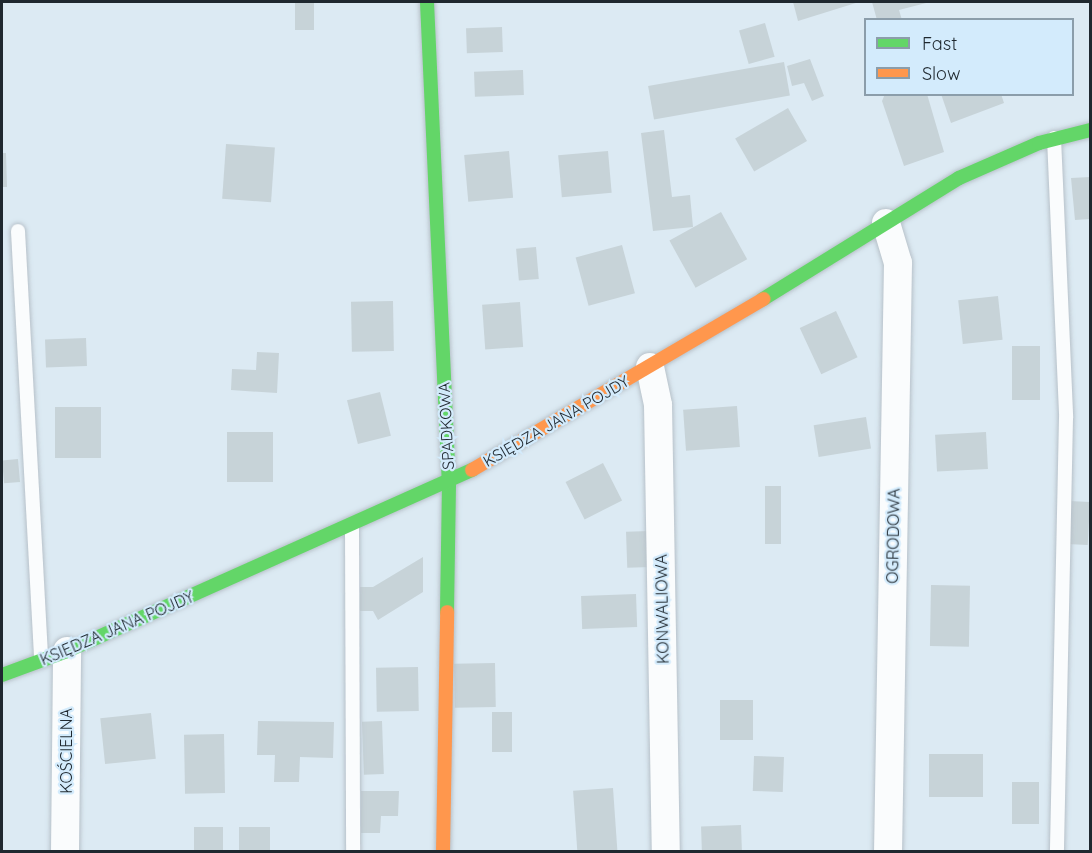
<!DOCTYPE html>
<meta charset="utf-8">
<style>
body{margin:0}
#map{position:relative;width:1092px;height:853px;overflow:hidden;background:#dceaf3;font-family:Quicksand,sans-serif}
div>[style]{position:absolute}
.building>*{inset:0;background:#c7d3d8;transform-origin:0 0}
.roads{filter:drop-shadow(0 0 2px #b7c1c9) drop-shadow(0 0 2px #b7c1c9)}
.lane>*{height:14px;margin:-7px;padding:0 7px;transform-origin:7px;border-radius:7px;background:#fafcfd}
.street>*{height:28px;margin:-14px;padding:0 14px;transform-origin:14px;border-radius:14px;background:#fafcfd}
.fast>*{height:14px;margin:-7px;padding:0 7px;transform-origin:7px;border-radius:7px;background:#63d668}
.slow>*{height:14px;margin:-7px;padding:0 7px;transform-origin:7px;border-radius:7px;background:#ff974d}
span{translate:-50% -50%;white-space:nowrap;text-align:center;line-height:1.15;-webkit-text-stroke:4.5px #d3ebfc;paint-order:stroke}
.street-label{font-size:16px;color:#1f282f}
.frame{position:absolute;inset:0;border:3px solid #1f282f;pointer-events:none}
.legend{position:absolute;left:864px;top:18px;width:210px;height:78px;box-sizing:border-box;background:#d3ebfc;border:2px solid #8b9daa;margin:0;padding:8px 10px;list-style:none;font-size:18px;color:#1f282f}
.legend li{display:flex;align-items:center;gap:12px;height:30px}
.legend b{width:30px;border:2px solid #8b9daa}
</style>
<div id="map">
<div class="building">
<i style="left:295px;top:2px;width:19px;height:28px"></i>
<i style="clip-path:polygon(793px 2px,859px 2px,798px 21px)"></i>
<i style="clip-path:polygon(872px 2px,930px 2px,899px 10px,902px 20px,877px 20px)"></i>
<i style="left:765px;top:23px;width:35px;height:27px;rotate:74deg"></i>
<i style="left:502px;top:27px;width:25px;height:36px;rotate:88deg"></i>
<i style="clip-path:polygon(810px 59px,824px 96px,812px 101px,804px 83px,792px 86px,787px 66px)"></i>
<i style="left:784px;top:62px;width:34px;height:138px;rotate:80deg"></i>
<i style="left:523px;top:70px;width:25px;height:49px;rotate:88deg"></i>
<i style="clip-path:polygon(885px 94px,927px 94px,944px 152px,904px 166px,882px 101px)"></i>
<i style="clip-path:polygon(941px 94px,1001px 94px,1004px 103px,951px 123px)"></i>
<i style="left:788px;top:108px;width:38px;height:61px;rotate:60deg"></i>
<i style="clip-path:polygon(664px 130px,672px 197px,690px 195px,693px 227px,653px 231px,641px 133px)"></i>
<i style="left:226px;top:144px;width:49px;height:55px;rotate:4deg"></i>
<i style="left:509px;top:151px;width:47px;height:45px;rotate:85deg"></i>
<i style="left:608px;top:151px;width:42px;height:50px;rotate:85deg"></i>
<i style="clip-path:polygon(2px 153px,6px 153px,7px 187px,2px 187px)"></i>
<i style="clip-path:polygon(1090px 177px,1090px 219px,1075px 220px,1071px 178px)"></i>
<i style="left:721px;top:212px;width:54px;height:59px;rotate:61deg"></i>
<i style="left:622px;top:245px;width:50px;height:48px;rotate:75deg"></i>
<i style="left:536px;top:247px;width:32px;height:20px;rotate:85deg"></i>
<i style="left:998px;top:296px;width:44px;height:40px;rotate:84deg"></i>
<i style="left:393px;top:301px;width:50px;height:42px;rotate:89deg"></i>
<i style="left:520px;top:302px;width:45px;height:38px;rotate:86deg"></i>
<i style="left:836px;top:311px;width:51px;height:40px;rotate:65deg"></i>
<i style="left:86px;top:338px;width:28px;height:41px;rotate:88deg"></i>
<i style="left:1012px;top:346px;width:28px;height:54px"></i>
<i style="clip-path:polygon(257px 352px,279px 353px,277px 393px,231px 390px,232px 369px,256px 370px)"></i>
<i style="left:380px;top:392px;width:45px;height:34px;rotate:76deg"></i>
<i style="left:737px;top:406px;width:41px;height:54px;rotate:86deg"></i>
<i style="left:55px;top:407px;width:46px;height:51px"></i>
<i style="left:866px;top:417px;width:32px;height:53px;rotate:81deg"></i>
<i style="left:227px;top:432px;width:46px;height:50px"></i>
<i style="left:986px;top:432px;width:37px;height:51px;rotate:87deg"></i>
<i style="left:18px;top:459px;width:23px;height:16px;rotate:85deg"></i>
<i style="left:603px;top:463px;width:42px;height:42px;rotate:63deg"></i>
<i style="left:765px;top:486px;width:16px;height:58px"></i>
<i style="left:1069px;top:501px;width:21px;height:43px;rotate:3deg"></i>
<i style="left:650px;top:531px;width:36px;height:24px;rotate:88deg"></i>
<i style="clip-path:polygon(423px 557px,423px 592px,378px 620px,373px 611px,360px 611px,360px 587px,373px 587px)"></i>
<i style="left:931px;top:585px;width:39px;height:61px;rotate:1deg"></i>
<i style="left:636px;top:594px;width:33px;height:55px;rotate:88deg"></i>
<i style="left:495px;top:663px;width:44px;height:41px;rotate:89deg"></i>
<i style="left:418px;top:667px;width:44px;height:42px;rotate:89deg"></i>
<i style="left:753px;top:700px;width:40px;height:33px;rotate:90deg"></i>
<i style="left:492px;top:712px;width:20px;height:40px"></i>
<i style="left:151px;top:713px;width:46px;height:51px;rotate:84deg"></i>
<i style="clip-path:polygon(258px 721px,334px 722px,333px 758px,300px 757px,299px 782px,274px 782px,275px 755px,257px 755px)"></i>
<i style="left:382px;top:721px;width:53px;height:20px;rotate:88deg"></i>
<i style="left:224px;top:734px;width:59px;height:40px;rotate:89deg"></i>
<i style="left:929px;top:754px;width:54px;height:43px"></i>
<i style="left:754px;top:756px;width:30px;height:35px;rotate:2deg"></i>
<i style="left:1012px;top:782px;width:27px;height:42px"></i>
<i style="left:613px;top:788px;width:64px;height:40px;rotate:86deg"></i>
<i style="clip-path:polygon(361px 791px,399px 791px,398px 816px,381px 816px,380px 833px,361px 833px)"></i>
<i style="left:741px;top:825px;width:27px;height:40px;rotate:88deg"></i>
<i style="left:194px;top:827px;width:29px;height:25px"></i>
<i style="left:239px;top:827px;width:31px;height:25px"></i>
</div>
<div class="roads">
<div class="lane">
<i style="left:1054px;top:138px;width:280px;rotate:87.5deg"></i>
<i style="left:1066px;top:418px;width:434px;rotate:91.2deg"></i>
<i style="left:18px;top:231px;width:430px;rotate:86.9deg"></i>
<i style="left:352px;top:528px;width:324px;rotate:89.8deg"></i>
</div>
<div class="street">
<i style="left:886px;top:223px;width:42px;rotate:73.3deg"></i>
<i style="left:898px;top:263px;width:589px;rotate:90.97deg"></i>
<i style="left:650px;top:367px;width:39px;rotate:78deg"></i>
<i style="left:658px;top:405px;width:447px;rotate:89deg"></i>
<i style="left:65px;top:852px;width:201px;rotate:-89.4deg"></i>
</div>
<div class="fast">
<i style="left:427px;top:2px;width:483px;rotate:87.4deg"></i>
<i style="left:449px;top:484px;width:128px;rotate:90.9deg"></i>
<i style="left:763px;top:299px;width:230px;rotate:-31.7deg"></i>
<i style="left:959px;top:178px;width:87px;rotate:-23.6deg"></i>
<i style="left:1039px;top:143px;width:53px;rotate:-14.3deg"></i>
<i style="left:2px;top:675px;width:69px;rotate:-20.3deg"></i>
<i style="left:67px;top:651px;width:444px;rotate:-24.1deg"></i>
</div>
<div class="slow">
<i style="left:472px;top:470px;width:338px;rotate:-30.4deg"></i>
<i style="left:443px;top:852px;width:240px;rotate:-89deg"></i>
</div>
</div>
<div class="street-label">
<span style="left:556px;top:421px;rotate:-30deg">KSIĘDZA JANA POJDY</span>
<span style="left:446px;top:426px;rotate:-93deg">SPADKOWA</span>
<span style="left:893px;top:536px;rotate:-89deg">OGRODOWA</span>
<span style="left:662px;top:609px;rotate:-91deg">KONWALIOWA</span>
<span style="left:117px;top:628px;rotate:-23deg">KSIĘDZA JANA POJDY</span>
<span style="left:66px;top:751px;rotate:-90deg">KOŚCIELNA</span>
</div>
<div class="frame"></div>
<ul class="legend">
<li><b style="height:8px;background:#63d668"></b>Fast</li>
<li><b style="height:8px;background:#ff974d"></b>Slow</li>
</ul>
</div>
